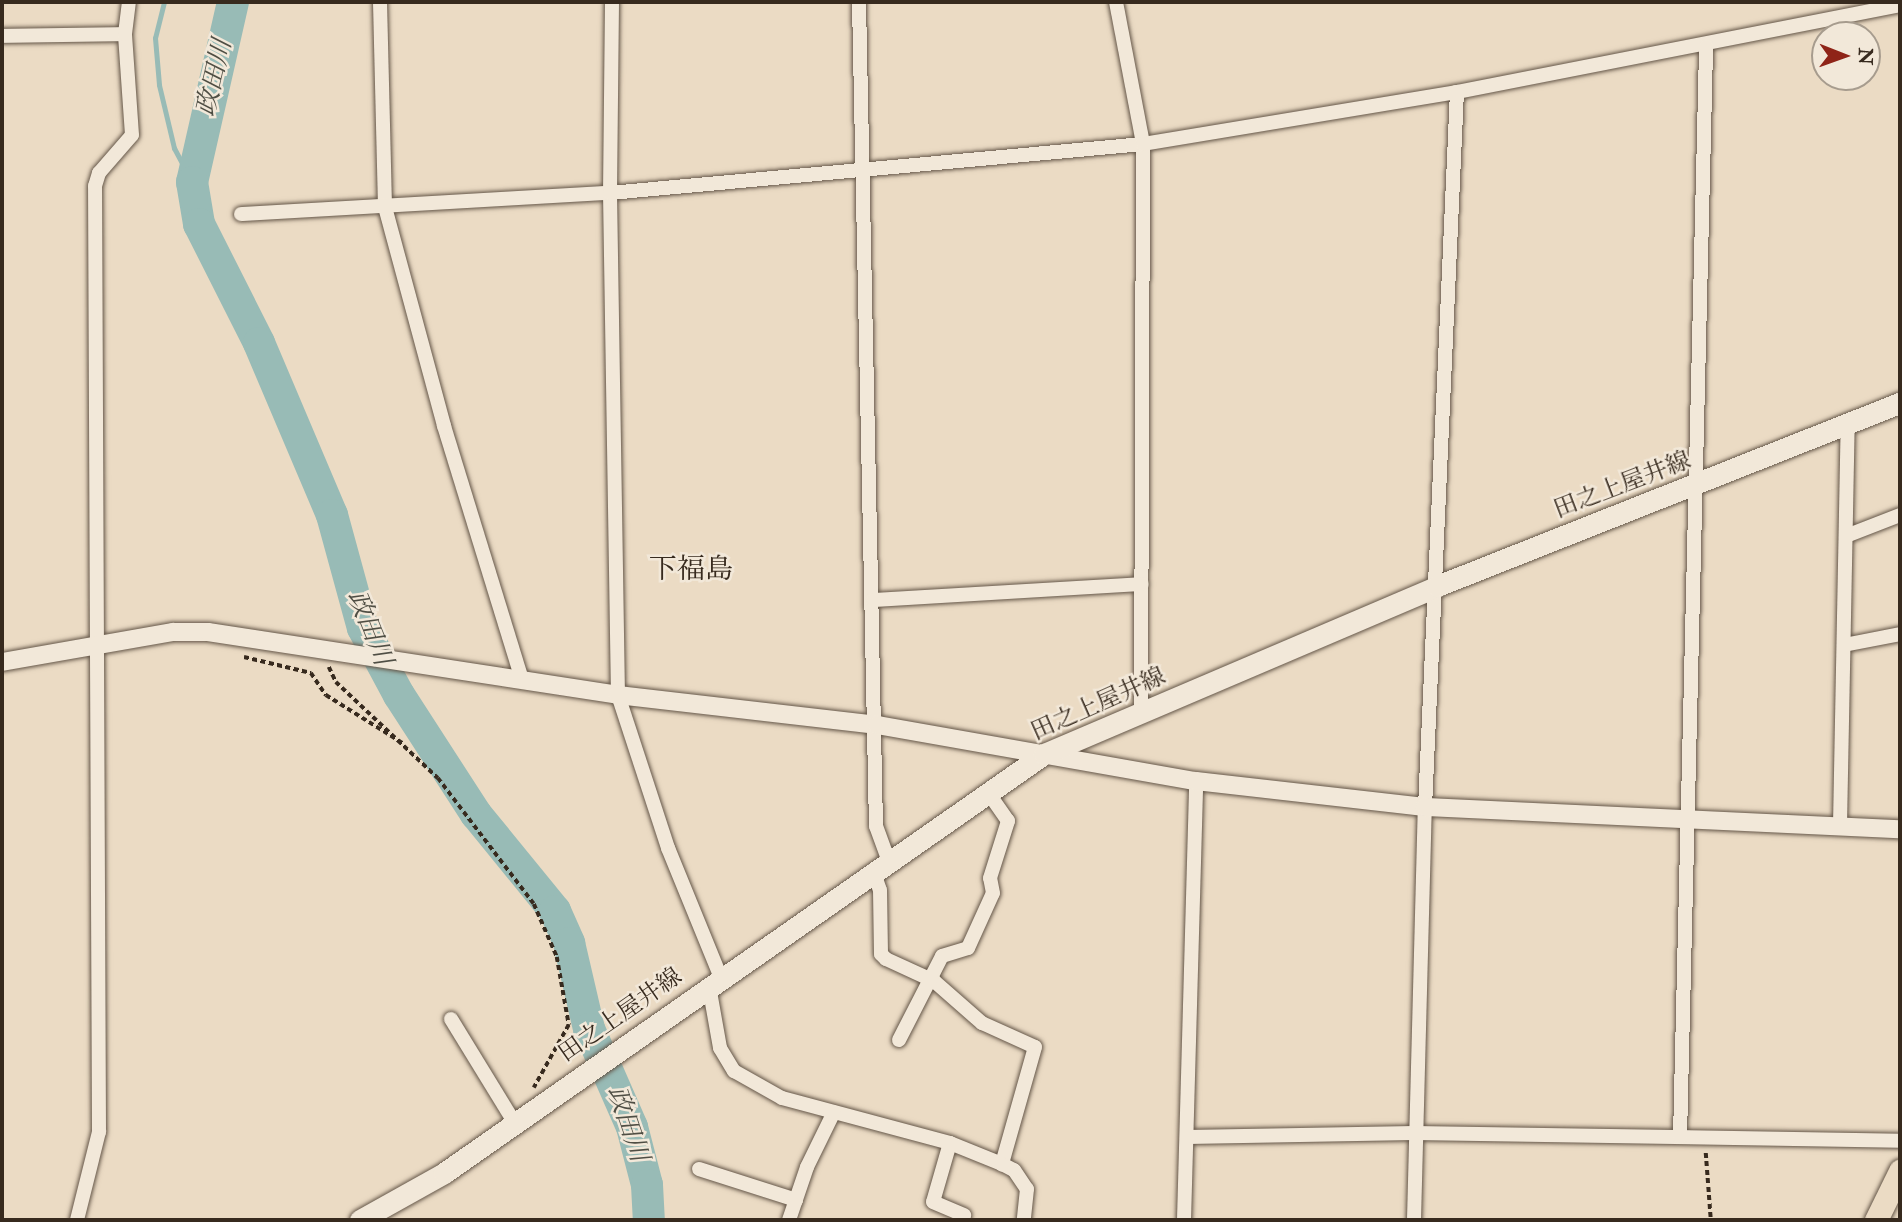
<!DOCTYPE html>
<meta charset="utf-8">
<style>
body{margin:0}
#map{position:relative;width:1902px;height:1222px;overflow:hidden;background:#ebdbc4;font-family:"IM FELL Double Pica","Noto Serif JP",serif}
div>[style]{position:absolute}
.stream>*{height:5px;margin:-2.5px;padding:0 2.5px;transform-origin:2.5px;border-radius:2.5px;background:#98bbb6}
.river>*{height:32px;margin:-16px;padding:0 16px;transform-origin:16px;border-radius:16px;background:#98bbb6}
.path>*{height:3.5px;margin-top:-1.75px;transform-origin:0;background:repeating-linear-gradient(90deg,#372a1e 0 5px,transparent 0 8.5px)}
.roads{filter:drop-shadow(0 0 2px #645648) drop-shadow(0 0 2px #645648)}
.minor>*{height:14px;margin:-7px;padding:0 7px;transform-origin:7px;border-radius:7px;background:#f2e8d9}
.tertiary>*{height:18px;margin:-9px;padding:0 9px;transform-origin:9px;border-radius:9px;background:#f2e8d9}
.secondary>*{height:21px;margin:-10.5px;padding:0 10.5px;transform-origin:10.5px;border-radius:10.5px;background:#f2e8d9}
.primary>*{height:23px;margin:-11.5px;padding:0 11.5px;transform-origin:11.5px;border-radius:11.5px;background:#ebdbc4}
span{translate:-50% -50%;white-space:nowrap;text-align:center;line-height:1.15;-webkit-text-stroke:5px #f2e8d9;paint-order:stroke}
.street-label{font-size:24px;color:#372a1e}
.water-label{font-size:26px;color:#4f4e44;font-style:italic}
.quarter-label{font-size:28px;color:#372a1e}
.frame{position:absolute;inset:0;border:4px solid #372a1e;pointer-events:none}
.north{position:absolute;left:1811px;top:21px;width:70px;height:70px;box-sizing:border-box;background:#f2e8d9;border:2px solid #a79c8e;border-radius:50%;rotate:91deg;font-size:19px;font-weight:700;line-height:28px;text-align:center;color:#372a1e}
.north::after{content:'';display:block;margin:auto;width:24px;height:32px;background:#8f2418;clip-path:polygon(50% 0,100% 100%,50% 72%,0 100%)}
</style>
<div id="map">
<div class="stream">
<i style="left:164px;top:2px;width:37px;rotate:104deg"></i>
<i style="left:155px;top:38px;width:47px;rotate:85.1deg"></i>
<i style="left:159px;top:85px;width:65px;rotate:76.6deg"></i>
<i style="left:174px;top:148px;width:38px;rotate:62deg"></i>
</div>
<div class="river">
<i style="left:233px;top:2px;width:185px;rotate:102.8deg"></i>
<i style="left:192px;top:182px;width:43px;rotate:80.5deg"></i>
<i style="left:199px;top:224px;width:133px;rotate:63.2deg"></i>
<i style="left:259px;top:343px;width:187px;rotate:67deg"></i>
<i style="left:332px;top:515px;width:117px;rotate:74.7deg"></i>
<i style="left:363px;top:628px;width:76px;rotate:61.8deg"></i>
<i style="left:399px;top:695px;width:142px;rotate:57.1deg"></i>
<i style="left:476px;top:814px;width:125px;rotate:50.8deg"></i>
<i style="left:555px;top:911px;width:35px;rotate:66deg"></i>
<i style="left:569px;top:943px;width:88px;rotate:76.9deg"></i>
<i style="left:589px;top:1029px;width:107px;rotate:66.3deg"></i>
<i style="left:632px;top:1127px;width:60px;rotate:75.5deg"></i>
<i style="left:647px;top:1185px;width:35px;rotate:87deg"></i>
</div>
<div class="path">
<i style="left:244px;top:657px;width:69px;rotate:13.4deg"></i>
<i style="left:311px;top:673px;width:27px;rotate:56deg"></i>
<i style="left:326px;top:695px;width:92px;rotate:32.1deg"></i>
<i style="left:329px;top:667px;width:17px;rotate:65deg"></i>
<i style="left:336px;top:682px;width:140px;rotate:43.3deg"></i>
<i style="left:438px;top:778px;width:158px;rotate:52.7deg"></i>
<i style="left:534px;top:904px;width:58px;rotate:66.5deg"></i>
<i style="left:557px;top:957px;width:69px;rotate:80deg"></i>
<i style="left:569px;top:1025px;width:72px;rotate:119.1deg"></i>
<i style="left:1706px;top:1153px;width:67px;rotate:85.7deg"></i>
</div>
<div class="roads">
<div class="minor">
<i style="left:380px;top:2px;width:205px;rotate:88.6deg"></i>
<i style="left:385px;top:207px;width:227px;rotate:74.9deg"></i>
<i style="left:444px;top:426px;width:265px;rotate:72.9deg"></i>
<i style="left:612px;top:2px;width:191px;rotate:90.6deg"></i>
<i style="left:610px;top:193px;width:502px;rotate:89.09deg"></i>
<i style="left:618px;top:695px;width:161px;rotate:71.9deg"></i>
<i style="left:668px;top:848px;width:140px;rotate:67.8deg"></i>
<i style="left:859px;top:2px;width:824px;rotate:88.82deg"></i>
<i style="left:876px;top:826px;width:35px;rotate:70deg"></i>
<i style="left:1116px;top:2px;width:145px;rotate:79.2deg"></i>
<i style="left:1143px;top:144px;width:568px;rotate:90.2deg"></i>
<i style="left:2px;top:36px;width:123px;rotate:-0.9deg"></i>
<i style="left:241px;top:214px;width:370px;rotate:-3.3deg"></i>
<i style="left:610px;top:193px;width:535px;rotate:-5.25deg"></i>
<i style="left:1143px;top:144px;width:318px;rotate:-9.4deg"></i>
<i style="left:1457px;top:92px;width:451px;rotate:-11.1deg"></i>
<i style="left:1846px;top:536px;width:58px;rotate:-21.3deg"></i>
<i style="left:873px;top:600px;width:269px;rotate:-3.4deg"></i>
<i style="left:1844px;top:645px;width:57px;rotate:-11.1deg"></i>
<i style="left:1840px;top:825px;width:401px;rotate:-88.9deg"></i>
<i style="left:873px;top:870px;width:21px;rotate:71deg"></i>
<i style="left:880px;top:890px;width:64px;rotate:89.1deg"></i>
<i style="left:881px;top:954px;width:7px;rotate:45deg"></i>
<i style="left:886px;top:959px;width:53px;rotate:24.6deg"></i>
<i style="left:934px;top:981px;width:64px;rotate:41.2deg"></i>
<i style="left:982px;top:1023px;width:58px;rotate:24.4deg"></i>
<i style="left:1035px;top:1047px;width:122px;rotate:105.8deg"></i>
<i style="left:709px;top:986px;width:63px;rotate:79.9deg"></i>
<i style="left:720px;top:1048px;width:27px;rotate:59deg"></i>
<i style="left:734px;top:1071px;width:55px;rotate:29.4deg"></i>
<i style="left:782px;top:1098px;width:174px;rotate:15deg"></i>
<i style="left:950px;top:1143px;width:56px;rotate:22deg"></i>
<i style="left:1002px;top:1164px;width:13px;rotate:27deg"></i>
<i style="left:1014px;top:1170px;width:23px;rotate:56deg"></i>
<i style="left:1027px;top:1189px;width:31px;rotate:96deg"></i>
<i style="left:451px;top:1019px;width:121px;rotate:58.5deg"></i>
<i style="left:899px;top:1040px;width:94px;rotate:-62.9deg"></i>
<i style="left:942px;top:956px;width:27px;rotate:-17deg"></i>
<i style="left:968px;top:948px;width:60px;rotate:-65.6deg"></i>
<i style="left:993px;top:893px;width:15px;rotate:-101deg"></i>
<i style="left:990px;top:878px;width:60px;rotate:-72.5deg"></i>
<i style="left:1008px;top:821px;width:35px;rotate:-125deg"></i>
<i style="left:1187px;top:1137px;width:227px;rotate:-1deg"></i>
<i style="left:1414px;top:1133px;width:486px;rotate:0.9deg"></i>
<i style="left:1680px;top:1137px;width:1091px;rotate:-88.63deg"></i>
<i style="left:950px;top:1143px;width:61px;rotate:106.1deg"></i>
<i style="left:933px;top:1202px;width:34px;rotate:23deg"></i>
<i style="left:699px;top:1169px;width:102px;rotate:17.7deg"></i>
<i style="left:77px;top:1220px;width:91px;rotate:-76deg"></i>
<i style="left:99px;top:1132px;width:946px;rotate:-90.24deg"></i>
<i style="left:95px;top:186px;width:14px;rotate:-73deg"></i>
<i style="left:99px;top:173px;width:50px;rotate:-49deg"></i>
<i style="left:132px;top:135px;width:101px;rotate:-94deg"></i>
<i style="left:125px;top:34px;width:32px;rotate:-83deg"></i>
<i style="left:789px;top:1220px;width:56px;rotate:-71.2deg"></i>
<i style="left:807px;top:1167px;width:61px;rotate:-63.9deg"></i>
<i style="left:1184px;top:1220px;width:439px;rotate:-88.4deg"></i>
<i style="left:1414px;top:1220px;width:413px;rotate:-88.5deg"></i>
<i style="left:1425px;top:807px;width:716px;rotate:-87.44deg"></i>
</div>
<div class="tertiary">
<i style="left:2px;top:662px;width:174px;rotate:-10deg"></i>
<i style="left:173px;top:632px;width:35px"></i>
<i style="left:208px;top:632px;width:415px;rotate:8.7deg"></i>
<i style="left:618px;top:695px;width:261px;rotate:6.6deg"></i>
<i style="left:877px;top:725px;width:324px;rotate:10deg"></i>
<i style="left:1196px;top:781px;width:230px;rotate:6.5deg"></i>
<i style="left:1425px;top:807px;width:476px;rotate:2.7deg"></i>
</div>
<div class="secondary">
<i style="left:360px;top:1220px;width:96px;rotate:-29.2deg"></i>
<i style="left:444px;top:1173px;width:732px;rotate:-34.93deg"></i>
<i style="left:1044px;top:754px;width:427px;rotate:-23.1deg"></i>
<i style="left:1437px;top:586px;width:498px;rotate:-21.6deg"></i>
</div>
<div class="primary">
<i style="left:1876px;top:1220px;width:55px;rotate:-63.9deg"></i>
</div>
</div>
<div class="street-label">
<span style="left:1622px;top:485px;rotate:-21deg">田之上屋井線</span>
<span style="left:1098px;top:704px;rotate:-24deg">田之上屋井線</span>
<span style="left:620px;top:1015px;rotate:-35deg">田之上屋井線</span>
</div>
<div class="water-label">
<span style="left:215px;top:78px;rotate:-77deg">政田川</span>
<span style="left:369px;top:628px;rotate:68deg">政田川</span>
<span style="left:627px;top:1124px;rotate:71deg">政田川</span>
</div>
<div class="quarter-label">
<span style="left:691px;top:570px">下福島</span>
</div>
<div class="frame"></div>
<div class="north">N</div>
</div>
